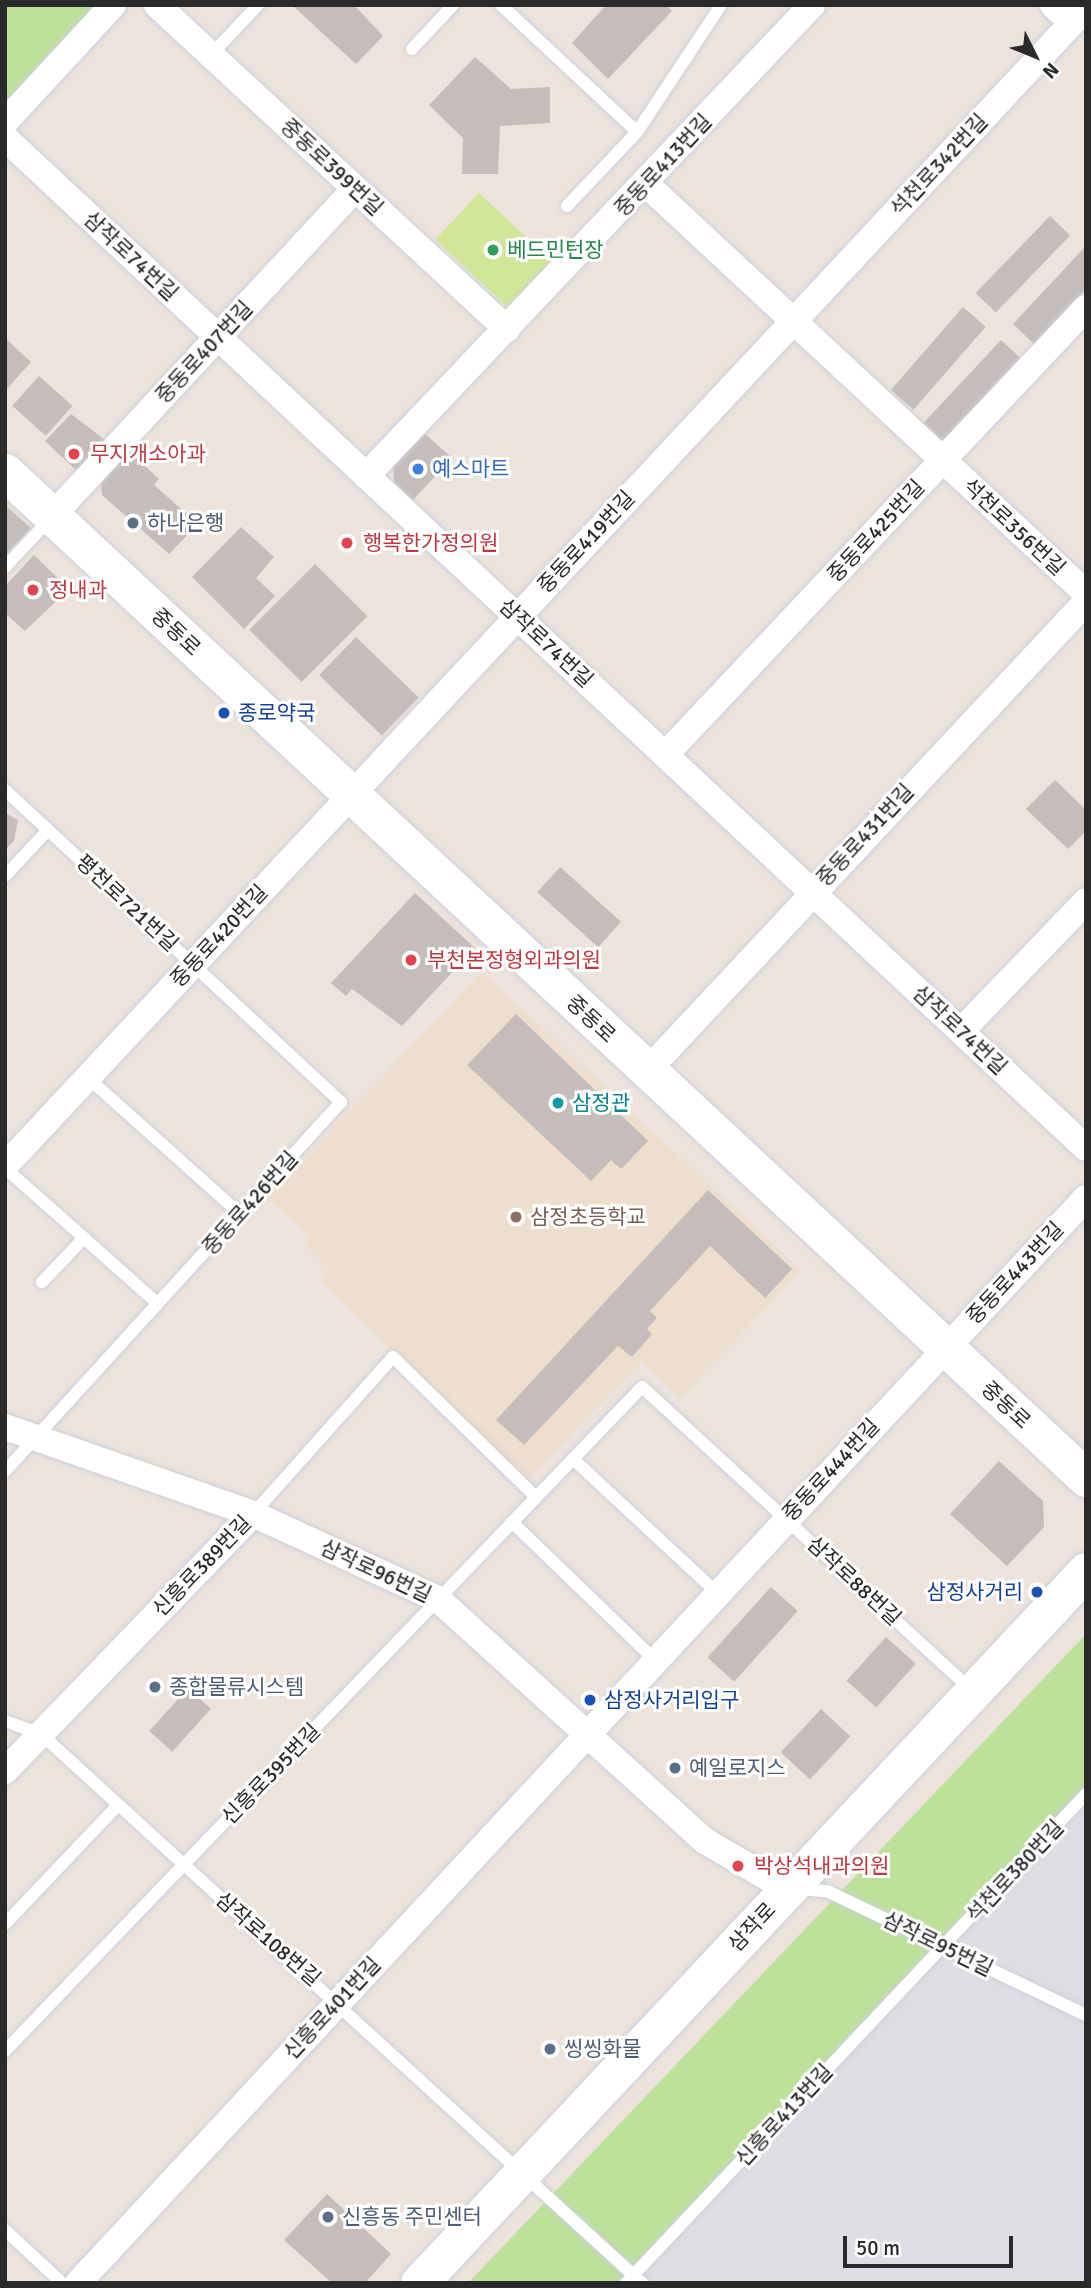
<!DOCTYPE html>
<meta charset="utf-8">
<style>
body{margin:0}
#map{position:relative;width:1091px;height:2288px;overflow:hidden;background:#ece3dd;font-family:Signika,"Noto Sans KR",sans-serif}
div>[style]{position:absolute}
.industrial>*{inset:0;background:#dedde4}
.education>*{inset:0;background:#eddecd}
.green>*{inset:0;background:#bde09b}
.pitch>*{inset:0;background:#d1e797;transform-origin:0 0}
.building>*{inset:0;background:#c4bdb9;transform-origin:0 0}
.roads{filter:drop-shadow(0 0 2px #cbd1db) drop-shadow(0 0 2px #cbd1db)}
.lane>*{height:12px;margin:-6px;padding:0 6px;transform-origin:6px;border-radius:6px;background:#fff}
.street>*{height:26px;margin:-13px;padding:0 13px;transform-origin:13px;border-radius:13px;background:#fff}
.secondary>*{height:37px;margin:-18.5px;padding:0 18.5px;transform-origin:18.5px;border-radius:18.5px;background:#fff}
.dots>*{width:19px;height:19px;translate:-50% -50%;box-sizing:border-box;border:4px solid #fff;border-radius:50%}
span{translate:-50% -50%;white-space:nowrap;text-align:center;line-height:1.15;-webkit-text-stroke:6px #fff;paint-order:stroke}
.street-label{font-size:21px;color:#2a2a2a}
.leisure-label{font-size:21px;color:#27864d}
.left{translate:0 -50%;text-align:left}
.health-label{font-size:21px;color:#be3a42}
.shop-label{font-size:21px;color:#366cbe}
.service-label{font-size:21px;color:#4e5e75}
.transit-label{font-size:21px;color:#164399}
.right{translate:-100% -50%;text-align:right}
.culture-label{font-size:21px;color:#0d838f}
.education-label{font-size:21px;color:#785e54}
.frame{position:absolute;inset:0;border:7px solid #2a2a2a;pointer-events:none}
.north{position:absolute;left:1000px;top:21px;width:70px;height:70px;-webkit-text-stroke:5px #fff;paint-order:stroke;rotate:133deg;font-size:19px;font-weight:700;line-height:28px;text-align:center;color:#2a2a2a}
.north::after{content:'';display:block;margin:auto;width:24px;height:32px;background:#2a2a2a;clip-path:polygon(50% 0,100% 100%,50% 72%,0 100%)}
.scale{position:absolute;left:843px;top:2236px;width:170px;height:32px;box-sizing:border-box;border:4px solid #2a2a2a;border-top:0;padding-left:9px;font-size:21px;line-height:24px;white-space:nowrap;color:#2a2a2a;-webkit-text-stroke:5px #fff;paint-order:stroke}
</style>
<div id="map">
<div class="industrial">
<i style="clip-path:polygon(1086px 1797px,1086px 2283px,634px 2283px)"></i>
</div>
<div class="education">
<i style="clip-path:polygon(482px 971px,801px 1271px,680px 1398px,641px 1362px,528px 1479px,321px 1281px,329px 1268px,305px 1244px,310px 1236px,268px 1199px)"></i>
</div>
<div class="green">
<i style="clip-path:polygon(5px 5px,113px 5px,5px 123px)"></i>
<i style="clip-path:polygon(1086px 1634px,1086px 1794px,626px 2283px,468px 2283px)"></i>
</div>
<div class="pitch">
<i style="left:479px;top:193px;width:99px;height:64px;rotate:43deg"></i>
</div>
<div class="building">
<i style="clip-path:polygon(292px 5px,354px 5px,383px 36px,356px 64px)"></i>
<i style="clip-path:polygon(606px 5px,666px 5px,672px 11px,608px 79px,572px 43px)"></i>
<i style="clip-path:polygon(475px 57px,511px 89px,550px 87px,550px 123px,500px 126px,498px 174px,462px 174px,463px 138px,429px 105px)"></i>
<i style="left:1050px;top:216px;width:28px;height:107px;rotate:44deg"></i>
<i style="clip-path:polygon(1084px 248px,1086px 289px,1034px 344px,1013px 324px)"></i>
<i style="left:963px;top:307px;width:30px;height:110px;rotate:41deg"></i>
<i style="clip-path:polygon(5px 338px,31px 362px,5px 391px)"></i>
<i style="left:1001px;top:340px;width:26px;height:114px;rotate:43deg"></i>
<i style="left:39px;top:376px;width:45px;height:40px;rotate:42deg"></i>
<i style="clip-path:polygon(71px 414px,109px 443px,79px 473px,45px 441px)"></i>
<i style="clip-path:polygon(424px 433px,452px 458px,413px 500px,394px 482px,393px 465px)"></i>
<i style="clip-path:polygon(130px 452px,159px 479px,154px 485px,198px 524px,169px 554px,102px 495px,101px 483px)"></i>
<i style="clip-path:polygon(5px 505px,31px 528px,5px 556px)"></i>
<i style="clip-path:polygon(241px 527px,274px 557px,256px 578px,275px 596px,244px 629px,192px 577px)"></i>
<i style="clip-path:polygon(34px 555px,69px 589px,25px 631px,5px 613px,5px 586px)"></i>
<i style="left:315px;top:564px;width:74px;height:93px;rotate:45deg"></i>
<i style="left:356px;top:637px;width:87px;height:53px;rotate:44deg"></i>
<i style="clip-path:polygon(1055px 780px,1086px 810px,1086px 831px,1068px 849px,1026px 809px)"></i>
<i style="clip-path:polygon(5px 813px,18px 820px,14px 841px,5px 850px)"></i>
<i style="left:560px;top:867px;width:82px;height:34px;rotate:42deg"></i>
<i style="clip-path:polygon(415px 893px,475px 948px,402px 1026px,352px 989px,346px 996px,331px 983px)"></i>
<i style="clip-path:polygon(516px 1014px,648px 1141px,621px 1169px,611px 1160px,591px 1181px,467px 1065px)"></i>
<i style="clip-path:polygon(708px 1190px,792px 1269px,765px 1298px,710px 1246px,650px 1311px,657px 1318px,647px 1329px,652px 1334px,632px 1357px,618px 1346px,524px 1445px,496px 1420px)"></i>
<i style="clip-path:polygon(999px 1461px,1043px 1501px,1044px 1527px,1007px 1566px,950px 1514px)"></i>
<i style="left:771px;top:1587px;width:36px;height:95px;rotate:42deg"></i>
<i style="left:886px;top:1637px;width:40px;height:59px;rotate:42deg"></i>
<i style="left:188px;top:1688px;width:31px;height:58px;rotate:42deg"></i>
<i style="left:821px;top:1709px;width:40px;height:59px;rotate:43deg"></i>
<i style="clip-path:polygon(327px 2194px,391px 2254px,365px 2283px,332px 2283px,284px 2240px)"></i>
</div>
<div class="roads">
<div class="lane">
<i style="left:501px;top:5px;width:186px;rotate:43deg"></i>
<i style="left:412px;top:49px;width:60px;rotate:-47deg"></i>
<i style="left:211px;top:55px;width:69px;rotate:-46.8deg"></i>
<i style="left:567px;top:206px;width:102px;rotate:-46.6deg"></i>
<i style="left:637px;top:132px;width:152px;rotate:-56.5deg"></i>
<i style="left:5px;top:567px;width:66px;rotate:-46.8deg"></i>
<i style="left:5px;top:790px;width:459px;rotate:42.9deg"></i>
<i style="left:341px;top:1102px;width:499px;rotate:132.3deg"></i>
<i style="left:5px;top:876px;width:63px;rotate:-46.9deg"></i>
<i style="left:87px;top:1077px;width:205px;rotate:41.8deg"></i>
<i style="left:5px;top:1168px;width:106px;rotate:41.5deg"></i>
<i style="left:42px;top:1282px;width:61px;rotate:-46.3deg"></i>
<i style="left:84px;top:1238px;width:99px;rotate:41.7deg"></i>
<i style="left:573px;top:1459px;width:197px;rotate:42.9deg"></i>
<i style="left:253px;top:1514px;width:210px;rotate:-48.3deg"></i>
<i style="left:393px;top:1357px;width:200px;rotate:44.4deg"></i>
<i style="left:512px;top:1522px;width:199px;rotate:44deg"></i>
<i style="left:5px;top:1721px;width:38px;rotate:20deg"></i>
<i style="left:41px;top:1734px;width:814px;rotate:42.41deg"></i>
<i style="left:796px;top:1889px;width:31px;rotate:4deg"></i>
<i style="left:827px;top:1891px;width:287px;rotate:25.6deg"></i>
<i style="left:5px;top:1924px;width:164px;rotate:-46.5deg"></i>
<i style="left:5px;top:2051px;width:920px;rotate:-46.19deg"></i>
<i style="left:642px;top:1387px;width:448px;rotate:42.6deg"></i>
<i style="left:5px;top:2230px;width:78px;rotate:42.9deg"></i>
<i style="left:626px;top:2283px;width:671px;rotate:-46.75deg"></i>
</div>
<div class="street">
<i style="left:157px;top:5px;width:477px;rotate:42.8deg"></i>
<i style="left:1053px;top:5px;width:26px;rotate:43deg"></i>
<i style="left:5px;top:122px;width:159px;rotate:-47.3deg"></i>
<i style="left:5px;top:138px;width:1479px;rotate:43.06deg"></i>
<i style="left:646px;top:184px;width:601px;rotate:42.91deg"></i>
<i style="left:366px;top:476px;width:649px;rotate:-46.56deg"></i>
<i style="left:52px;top:516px;width:446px;rotate:-47.2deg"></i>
<i style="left:665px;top:755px;width:614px;rotate:-46.72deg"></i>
<i style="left:961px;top:1031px;width:180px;rotate:-46.1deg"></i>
<i style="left:647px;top:1071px;width:642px;rotate:-46.89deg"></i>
<i style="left:5px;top:1166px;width:1584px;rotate:-46.97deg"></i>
<i style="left:5px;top:1427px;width:263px;rotate:19.3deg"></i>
<i style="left:253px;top:1514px;width:204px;rotate:24.7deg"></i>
<i style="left:438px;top:1599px;width:360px;rotate:42.2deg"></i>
<i style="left:705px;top:1841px;width:95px;rotate:30.3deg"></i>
<i style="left:5px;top:1771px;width:357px;rotate:-46deg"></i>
<i style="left:78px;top:2283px;width:1481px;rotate:-47.11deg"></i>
</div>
<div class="secondary">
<i style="left:5px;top:472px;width:1477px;rotate:42.94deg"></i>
<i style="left:419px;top:2283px;width:976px;rotate:-46.87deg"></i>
</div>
</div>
<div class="dots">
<i style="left:493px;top:250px;background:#2e9e5b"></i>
<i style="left:74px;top:454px;background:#e0444e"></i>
<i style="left:418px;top:469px;background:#3f7fe0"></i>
<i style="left:133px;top:523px;background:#5c6f8a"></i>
<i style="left:347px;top:543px;background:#e0444e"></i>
<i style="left:33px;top:590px;background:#e0444e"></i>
<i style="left:224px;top:713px;background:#1a4fb4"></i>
<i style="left:411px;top:960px;background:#e0444e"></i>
<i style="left:558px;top:1103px;background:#0f9aa8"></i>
<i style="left:516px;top:1217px;background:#8d6e63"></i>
<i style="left:1037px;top:1592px;background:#1a4fb4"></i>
<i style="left:155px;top:1687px;background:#5c6f8a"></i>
<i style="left:590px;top:1700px;background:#1a4fb4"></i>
<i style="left:675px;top:1768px;background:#5c6f8a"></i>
<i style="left:738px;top:1866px;background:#e0444e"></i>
<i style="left:550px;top:2049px;background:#5c6f8a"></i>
<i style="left:328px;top:2217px;background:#5c6f8a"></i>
</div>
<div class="street-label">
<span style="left:663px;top:165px;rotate:-47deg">중동로413번길</span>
<span style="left:939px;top:165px;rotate:-47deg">석천로342번길</span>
<span style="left:332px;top:167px;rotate:43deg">중동로399번길</span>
<span style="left:131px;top:256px;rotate:43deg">삼작로74번길</span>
<span style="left:204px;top:352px;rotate:-47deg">중동로407번길</span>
<span style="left:1014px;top:527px;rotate:43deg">석천로356번길</span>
<span style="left:876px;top:531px;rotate:-47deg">중동로425번길</span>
<span style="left:586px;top:542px;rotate:-47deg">중동로419번길</span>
<span style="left:176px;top:632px;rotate:43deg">중동로</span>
<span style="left:546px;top:643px;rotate:43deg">삼작로74번길</span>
<span style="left:865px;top:835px;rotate:-47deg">중동로431번길</span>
<span style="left:127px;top:903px;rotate:43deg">평천로721번길</span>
<span style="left:219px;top:936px;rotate:-47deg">중동로420번길</span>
<span style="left:591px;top:1019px;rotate:43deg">중동로</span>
<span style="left:960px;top:1030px;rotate:43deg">삼작로74번길</span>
<span style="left:250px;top:1203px;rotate:-48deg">중동로426번길</span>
<span style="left:1015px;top:1273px;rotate:-47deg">중동로443번길</span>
<span style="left:1006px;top:1405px;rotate:43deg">중동로</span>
<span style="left:831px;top:1470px;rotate:-47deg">중동로444번길</span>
<span style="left:202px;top:1566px;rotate:-46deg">신흥로389번길</span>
<span style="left:376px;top:1571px;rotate:25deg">삼작로96번길</span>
<span style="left:854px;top:1581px;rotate:43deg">삼작로88번길</span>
<span style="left:271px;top:1774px;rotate:-46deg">신흥로395번길</span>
<span style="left:1015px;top:1871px;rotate:-47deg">석천로380번길</span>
<span style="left:752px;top:1927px;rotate:-47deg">삼작로</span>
<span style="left:268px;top:1939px;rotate:41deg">삼작로108번길</span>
<span style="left:938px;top:1944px;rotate:26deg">삼작로95번길</span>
<span style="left:332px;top:2008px;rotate:-47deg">신흥로401번길</span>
<span style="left:784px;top:2115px;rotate:-47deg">신흥로413번길</span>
</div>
<div class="leisure-label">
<span class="left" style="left:507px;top:250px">베드민턴장</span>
</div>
<div class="health-label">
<span class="left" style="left:90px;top:454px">무지개소아과</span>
<span class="left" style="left:363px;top:543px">행복한가정의원</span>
<span class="left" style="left:49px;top:590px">정내과</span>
<span class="left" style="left:427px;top:960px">부천본정형외과의원</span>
<span class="left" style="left:754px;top:1866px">박상석내과의원</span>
</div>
<div class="shop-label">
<span class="left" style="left:432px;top:469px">예스마트</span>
</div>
<div class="service-label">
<span class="left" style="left:147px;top:523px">하나은행</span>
<span class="left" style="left:169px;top:1687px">종합물류시스템</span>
<span class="left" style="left:689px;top:1768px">예일로지스</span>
<span class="left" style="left:564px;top:2049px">씽씽화물</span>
<span class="left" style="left:342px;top:2217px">신흥동 주민센터</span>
</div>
<div class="transit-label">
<span class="left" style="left:238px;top:713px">종로약국</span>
<span class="right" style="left:1023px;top:1592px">삼정사거리</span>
<span class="left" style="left:604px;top:1700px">삼정사거리입구</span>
</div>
<div class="culture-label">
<span class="left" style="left:572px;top:1103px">삼정관</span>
</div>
<div class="education-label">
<span class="left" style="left:530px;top:1217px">삼정초등학교</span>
</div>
<div class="frame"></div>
<div class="north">N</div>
<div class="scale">50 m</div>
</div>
